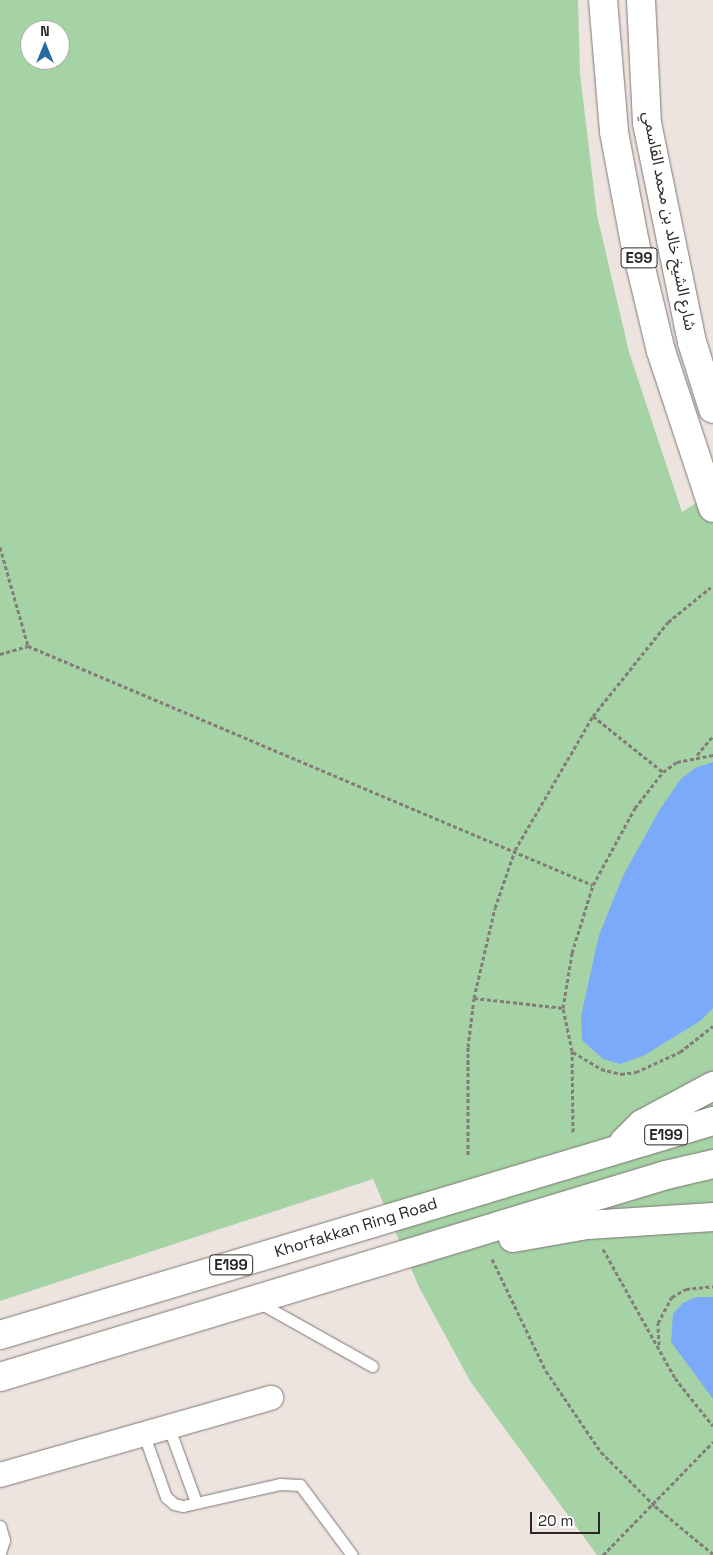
<!DOCTYPE html>
<meta charset="utf-8">
<style>
body{margin:0}
#map{position:relative;width:713px;height:1555px;overflow:hidden;background:#ede4e0;font-family:"Space Grotesk","Noto Sans Arabic",sans-serif}
div>[style]{position:absolute}
.green>*{inset:0;background:#a5d3a5}
.water>*{inset:0;background:#7baafb}
.path>*{height:3px;margin-top:-1.5px;transform-origin:0;background:repeating-linear-gradient(90deg,#837d7a 0 4px,transparent 0 6.5px)}
.roads{filter:drop-shadow(0 0 1px #7f7773) drop-shadow(0 0 1px #7f7773)}
.lane>*{height:11px;margin:-5.5px;padding:0 5.5px;transform-origin:5.5px;border-radius:5.5px;background:#fff}
.street>*{height:24px;margin:-12px;padding:0 12px;transform-origin:12px;border-radius:12px;background:#fff}
.highway>*{height:28px;margin:-14px;padding:0 14px;transform-origin:14px;border-radius:14px;background:#fff}
span{translate:-50% -50%;white-space:nowrap;text-align:center;line-height:1.15;-webkit-text-stroke:4px #fff;paint-order:stroke}
.shield-label span{padding:1px 4px;background:#fff;border:1px solid;border-radius:4px;-webkit-text-stroke-width:0}
.shield-label{font-size:15px;color:#2a2725;font-weight:700}
.street-label{font-size:16px;color:#2a2725}
.north{position:absolute;left:20px;top:20px;width:50px;height:50px;box-sizing:border-box;background:#fff;border:1px solid #aaa9a8;border-radius:50%;rotate:0deg;font-size:14px;font-weight:700;line-height:20px;text-align:center;color:#2a2725}
.north::after{content:'';display:block;margin:auto;width:18px;height:22px;background:#276ba0;clip-path:polygon(50% 0,100% 100%,50% 72%,0 100%)}
.scale{position:absolute;left:530px;top:1512px;width:70px;height:22px;box-sizing:border-box;border:2px solid #2a2725;border-top:0;padding-left:6px;font-size:15px;line-height:18px;white-space:nowrap;color:#2a2725;-webkit-text-stroke:4px #fff;paint-order:stroke}
</style>
<div id="map">
<div class="green">
<i style="clip-path:polygon(evenodd,0 0,578px 0,580px 74px,597px 215px,629px 352px,682px 512px,713px 492px,713px 1555px,597px 1555px,470px 1381px,419px 1287px,373px 1179px,0 1301px,0 0,30px 30px,60px 30px,60px 60px,30px 60px,30px 30px)"></i>
</div>
<div class="water">
<i style="clip-path:polygon(713px 762px,713px 1008px,700px 1021px,643px 1056px,620px 1064px,603px 1059px,582px 1040px,581px 1016px,599px 935px,623px 876px,660px 809px,681px 779px,695px 768px)"></i>
<i style="clip-path:polygon(696px 1297px,713px 1297px,713px 1399px,671px 1342px,673px 1314px,683px 1303px)"></i>
</div>
<div class="path">
<i style="left:0;top:547px;width:103px;rotate:74.2deg"></i>
<i style="left:0;top:654px;width:29px;rotate:-16deg"></i>
<i style="left:28px;top:646px;width:613px;rotate:22.93deg"></i>
<i style="left:593px;top:716px;width:90px;rotate:38.7deg"></i>
<i style="left:697px;top:755px;width:25px;rotate:-50deg"></i>
<i style="left:474px;top:998px;width:90px;rotate:6.4deg"></i>
<i style="left:573px;top:1052px;width:33px;rotate:31deg"></i>
<i style="left:601px;top:1069px;width:21px;rotate:14deg"></i>
<i style="left:621px;top:1074px;width:15px;rotate:-8deg"></i>
<i style="left:636px;top:1072px;width:48px;rotate:-24.4deg"></i>
<i style="left:680px;top:1052px;width:42px;rotate:-38.2deg"></i>
<i style="left:573px;top:1132px;width:81px;rotate:-90.7deg"></i>
<i style="left:572px;top:1051px;width:44px;rotate:-101.8deg"></i>
<i style="left:563px;top:1008px;width:56px;rotate:-80.7deg"></i>
<i style="left:572px;top:953px;width:71px;rotate:-72.8deg"></i>
<i style="left:593px;top:885px;width:88px;rotate:-61.4deg"></i>
<i style="left:635px;top:808px;width:46px;rotate:-52.1deg"></i>
<i style="left:663px;top:772px;width:17px;rotate:-36deg"></i>
<i style="left:677px;top:762px;width:37px;rotate:-11deg"></i>
<i style="left:468px;top:1155px;width:108px;rotate:-90deg"></i>
<i style="left:468px;top:1047px;width:49px;rotate:-83deg"></i>
<i style="left:474px;top:998px;width:92px;rotate:-76.9deg"></i>
<i style="left:495px;top:908px;width:61px;rotate:-71deg"></i>
<i style="left:515px;top:850px;width:155px;rotate:-59.8deg"></i>
<i style="left:593px;top:716px;width:120px;rotate:-51.4deg"></i>
<i style="left:668px;top:622px;width:55px;rotate:-39.1deg"></i>
<i style="left:603px;top:1249px;width:148px;rotate:60.8deg"></i>
<i style="left:675px;top:1378px;width:61px;rotate:51.6deg"></i>
<i style="left:492px;top:1259px;width:124px;rotate:64.3deg"></i>
<i style="left:546px;top:1371px;width:98px;rotate:55.8deg"></i>
<i style="left:601px;top:1452px;width:76px;rotate:45deg"></i>
<i style="left:655px;top:1506px;width:75px;rotate:39.6deg"></i>
<i style="left:659px;top:1345px;width:22px;rotate:-93deg"></i>
<i style="left:658px;top:1323px;width:30px;rotate:-62deg"></i>
<i style="left:672px;top:1297px;width:16px;rotate:-30deg"></i>
<i style="left:686px;top:1289px;width:27px;rotate:-6deg"></i>
<i style="left:603px;top:1555px;width:158px;rotate:-45.8deg"></i>
</div>
<div class="roads">
<div class="lane">
<i style="left:258px;top:1302px;width:131px;rotate:29.3deg"></i>
<i style="left:169px;top:1428px;width:79px;rotate:70deg"></i>
<i style="left:144px;top:1435px;width:66px;rotate:70.5deg"></i>
<i style="left:166px;top:1497px;width:11px;rotate:41deg"></i>
<i style="left:174px;top:1504px;width:9px;rotate:13deg"></i>
<i style="left:183px;top:1506px;width:99px;rotate:-12.8deg"></i>
<i style="left:280px;top:1484px;width:20px;rotate:3deg"></i>
<i style="left:300px;top:1485px;width:87px;rotate:53.4deg"></i>
<i style="left:0;top:1526px;width:15px;rotate:74deg"></i>
<i style="left:4px;top:1540px;width:14px;rotate:107deg"></i>
</div>
<div class="street">
<i style="left:0;top:1475px;width:282px;rotate:-15.9deg"></i>
</div>
<div class="highway">
<i style="left:603px;top:0;width:132px;rotate:85.2deg"></i>
<i style="left:614px;top:132px;width:113px;rotate:79.3deg"></i>
<i style="left:635px;top:243px;width:111px;rotate:76.5deg"></i>
<i style="left:661px;top:351px;width:165px;rotate:71.7deg"></i>
<i style="left:641px;top:0;width:123px;rotate:87.2deg"></i>
<i style="left:647px;top:123px;width:224px;rotate:78.4deg"></i>
<i style="left:692px;top:342px;width:70px;rotate:72.6deg"></i>
<i style="left:624px;top:1142px;width:25px;rotate:-45deg"></i>
<i style="left:642px;top:1124px;width:81px;rotate:-28.2deg"></i>
<i style="left:513px;top:1238px;width:75px;rotate:-10deg"></i>
<i style="left:587px;top:1225px;width:126px;rotate:-3.6deg"></i>
<i style="left:0;top:1335px;width:744px;rotate:-16.71deg"></i>
<i style="left:0;top:1377px;width:696px;rotate:-16.87deg"></i>
<i style="left:666px;top:1175px;width:48px;rotate:-13.2deg"></i>
</div>
</div>
<div class="shield-label">
<span style="left:639px;top:258px">E99</span>
<span style="left:666px;top:1135px">E199</span>
<span style="left:231px;top:1265px">E199</span>
</div>
<div class="street-label">
<span style="left:669px;top:221px;rotate:79deg">شارع الشيخ خالد بن محمد القاسمي</span>
<span style="left:356px;top:1228px;rotate:-17deg">Khorfakkan Ring Road</span>
</div>
<div class="north">N</div>
<div class="scale">20 m</div>
</div>
